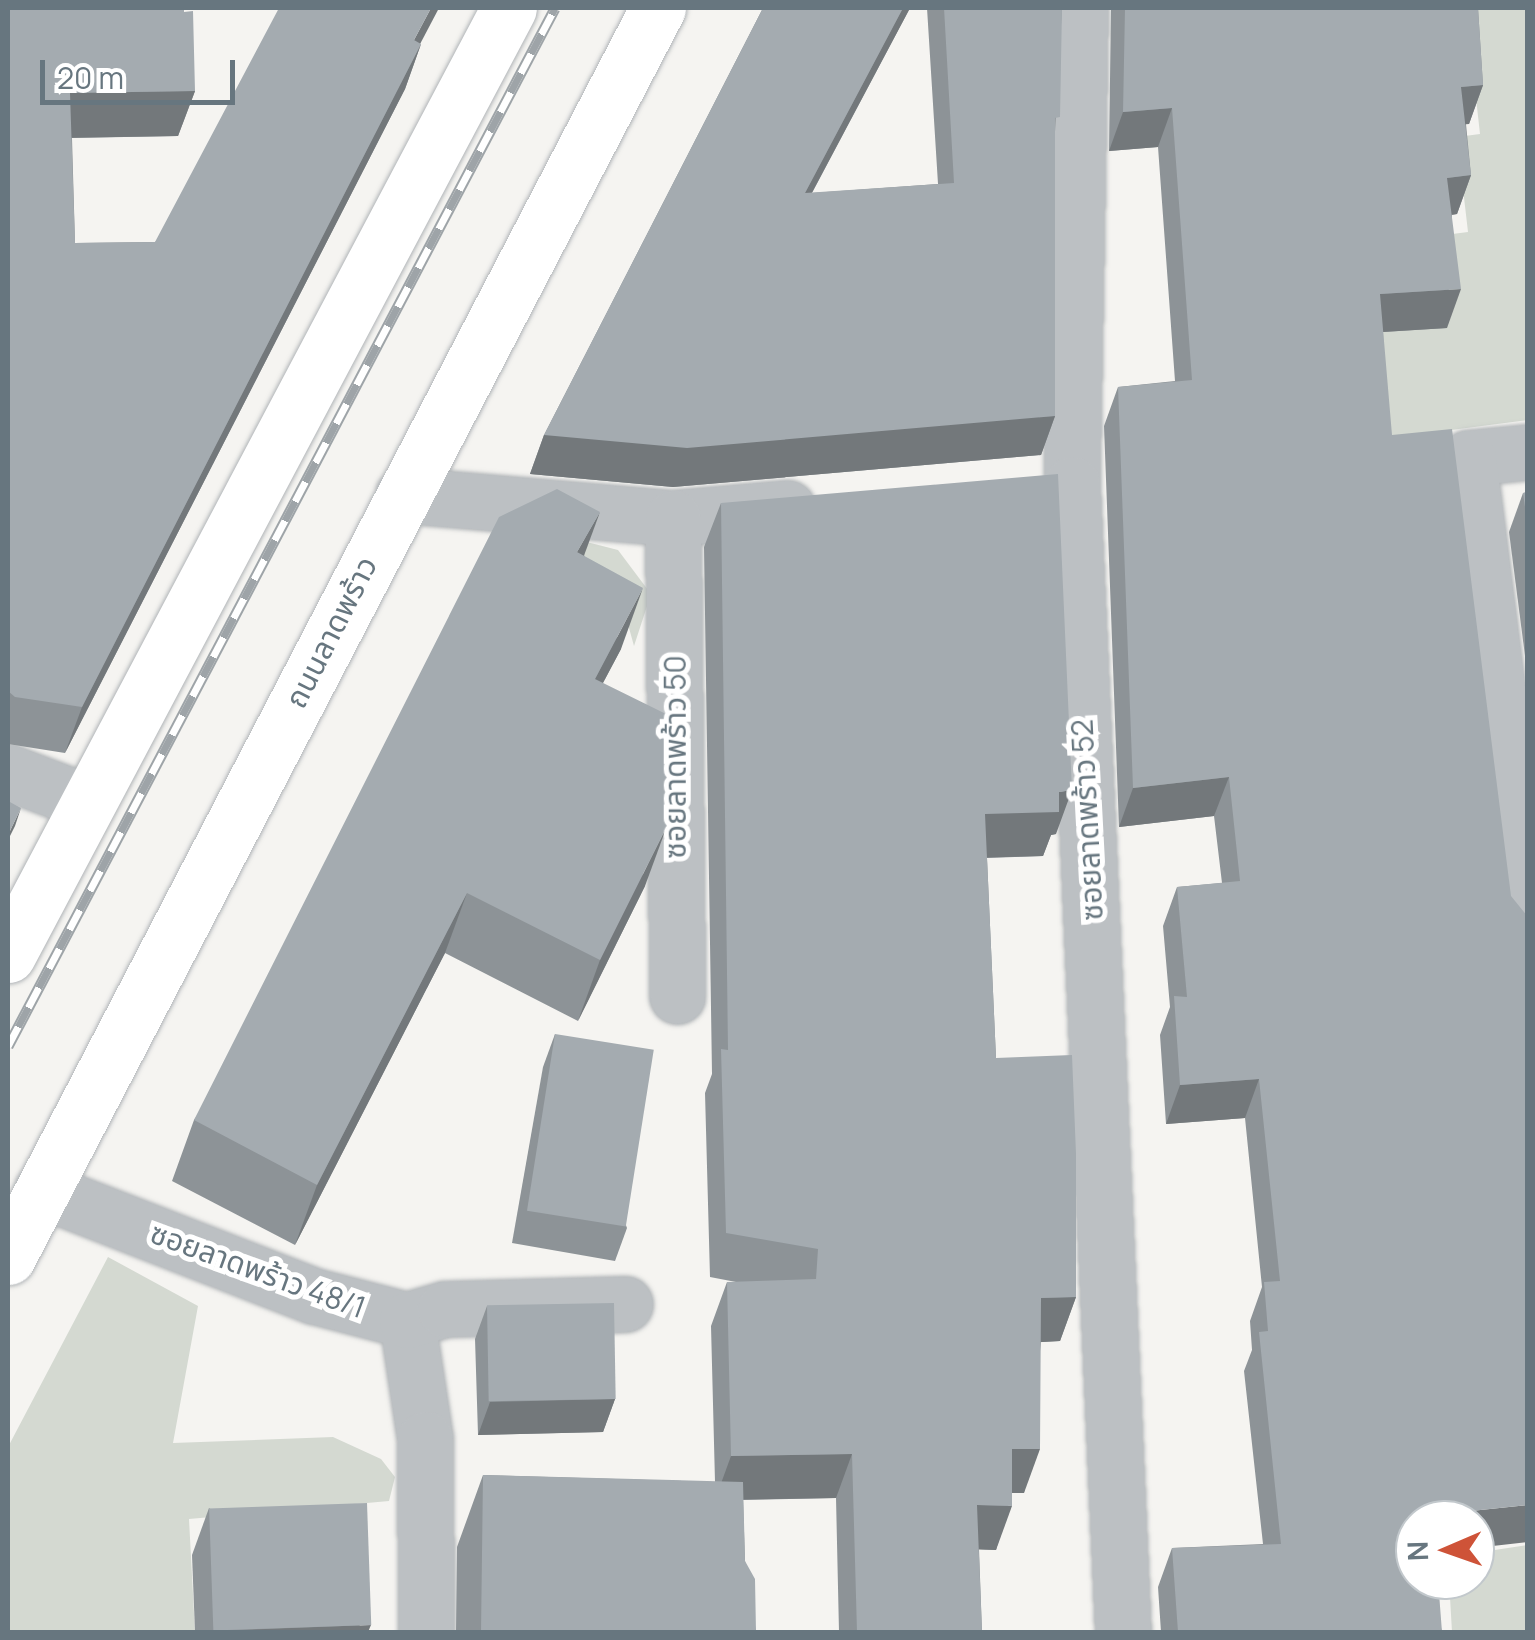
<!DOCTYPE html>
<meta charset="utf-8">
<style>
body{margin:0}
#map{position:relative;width:1535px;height:1640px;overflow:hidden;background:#f5f4f1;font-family:Manrope,"Noto Sans Thai",sans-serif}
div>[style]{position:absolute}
.green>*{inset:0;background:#d4d9d1}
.roads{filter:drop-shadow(0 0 2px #b0b4b7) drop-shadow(0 0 2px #b0b4b7)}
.street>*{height:55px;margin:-27.5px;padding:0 27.5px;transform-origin:27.5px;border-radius:27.5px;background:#bcc0c3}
.primary>*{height:55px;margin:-27.5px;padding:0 27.5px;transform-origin:27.5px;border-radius:27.5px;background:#fff}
.rail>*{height:11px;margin-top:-5.5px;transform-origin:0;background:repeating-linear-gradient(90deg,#fff 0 22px,#9ea4a8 0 44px);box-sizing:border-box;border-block:2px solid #9ea4a8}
.wall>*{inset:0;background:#8d9397}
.shaded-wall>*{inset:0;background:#73787b}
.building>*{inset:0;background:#a4abb0;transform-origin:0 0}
span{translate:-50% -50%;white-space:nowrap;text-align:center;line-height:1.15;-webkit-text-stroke:10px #fff;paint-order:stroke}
.street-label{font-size:30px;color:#67767f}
.frame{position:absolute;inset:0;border:10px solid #67767f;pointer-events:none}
.north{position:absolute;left:1395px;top:1500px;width:100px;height:100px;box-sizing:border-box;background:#fff;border:2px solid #c2c8cc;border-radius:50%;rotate:268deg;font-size:28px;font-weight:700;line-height:40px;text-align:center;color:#67767f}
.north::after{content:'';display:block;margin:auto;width:35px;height:45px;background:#ce5338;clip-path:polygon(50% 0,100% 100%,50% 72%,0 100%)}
.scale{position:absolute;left:40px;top:60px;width:195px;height:45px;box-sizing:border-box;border:5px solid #67767f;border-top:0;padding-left:12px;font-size:30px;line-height:35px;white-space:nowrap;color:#67767f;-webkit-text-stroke:8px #fff;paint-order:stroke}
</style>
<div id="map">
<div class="green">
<i style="clip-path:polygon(1466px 8px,1527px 8px,1527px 420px,1390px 438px,1366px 245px,1468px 232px,1457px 137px,1480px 134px)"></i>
<i style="clip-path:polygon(571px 538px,618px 550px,651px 594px,634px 646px,618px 588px,535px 549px)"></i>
<i style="clip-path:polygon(108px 1257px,198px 1306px,173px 1443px,333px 1437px,381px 1459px,395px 1477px,389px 1501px,189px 1519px,195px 1632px,8px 1632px,8px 1447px)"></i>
<i style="clip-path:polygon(1527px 1545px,1527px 1632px,1452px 1632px,1449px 1580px,1475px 1580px,1475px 1553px)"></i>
</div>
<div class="roads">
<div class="street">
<i style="left:1080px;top:8px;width:476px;rotate:91deg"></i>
<i style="left:1072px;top:484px;width:1149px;rotate:87.46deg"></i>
<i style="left:1528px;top:452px;width:60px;rotate:174.3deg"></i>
<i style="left:1468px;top:458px;width:477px;rotate:82.8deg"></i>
<i style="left:403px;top:495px;width:271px;rotate:4.9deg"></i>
<i style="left:673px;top:518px;width:115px;rotate:-5deg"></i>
<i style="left:673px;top:518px;width:478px;rotate:89.5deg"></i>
<i style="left:8px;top:772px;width:85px;rotate:20.8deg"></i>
<i style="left:42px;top:1190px;width:292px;rotate:21.3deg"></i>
<i style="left:314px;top:1296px;width:96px;rotate:14.5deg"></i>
<i style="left:407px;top:1320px;width:120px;rotate:81.4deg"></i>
<i style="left:425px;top:1439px;width:193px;rotate:89.7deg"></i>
<i style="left:407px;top:1320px;width:40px;rotate:-16deg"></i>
<i style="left:445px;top:1309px;width:180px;rotate:-1.6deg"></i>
</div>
<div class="primary">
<i style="left:8px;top:955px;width:1071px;rotate:-62.12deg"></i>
<i style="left:8px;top:1257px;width:1408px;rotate:-62.51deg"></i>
</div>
</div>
<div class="rail">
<i style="left:8px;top:1046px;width:1173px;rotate:-62.21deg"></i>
</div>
<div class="wall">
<i style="clip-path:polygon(8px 8px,195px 91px,178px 136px,72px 138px,75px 243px,155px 242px,421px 44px,405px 89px,65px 753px,8px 744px)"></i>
<i style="clip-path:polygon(763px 8px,910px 8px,812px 193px,938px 184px,927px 8px,1062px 8px,1055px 132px,1055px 416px,1041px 455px,673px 487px,530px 474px,544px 435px)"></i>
<i style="clip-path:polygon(1111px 9px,1478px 8px,1483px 85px,1469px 124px,1466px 124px,1471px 175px,1457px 214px,1452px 215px,1447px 328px,1383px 332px,1415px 1520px,1442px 1632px,1161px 1632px,1158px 1587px,1172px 1548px,1263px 1544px,1244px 1371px,1252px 1350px,1250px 1321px,1262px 1287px,1245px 1118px,1166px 1124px,1160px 1035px,1170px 1007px,1163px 926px,1177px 887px,1222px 883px,1214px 816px,1119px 827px,1104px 426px,1118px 387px,1175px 381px,1158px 147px,1109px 151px)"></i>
<i style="clip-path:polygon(1528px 492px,1528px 679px,1509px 532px,1523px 493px)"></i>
<i style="clip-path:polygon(721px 503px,1056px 834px,1051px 835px,1043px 856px,987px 858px,996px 1058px,1076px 1297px,1060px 1341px,1041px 1342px,1024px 1493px,1012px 1493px,996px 1550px,979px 1549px,982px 1632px,839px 1632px,836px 1498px,743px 1500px,745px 1561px,756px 1632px,456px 1632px,457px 1547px,483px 1475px,715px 1482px,711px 1326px,727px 1282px,736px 1282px,710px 1277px,705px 1093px,712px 1074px,704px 547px)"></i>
<i style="clip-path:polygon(584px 555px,621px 649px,603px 683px,645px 886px,578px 1021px,445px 953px,295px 1245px,172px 1181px,194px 1120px)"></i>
<i style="clip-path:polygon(555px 1034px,627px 1228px,615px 1261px,512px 1243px,543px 1067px)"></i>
<i style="clip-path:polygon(487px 1306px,615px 1399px,603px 1432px,478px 1435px,475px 1339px)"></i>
<i style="clip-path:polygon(209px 1508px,368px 1632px,195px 1632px,192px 1555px)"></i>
</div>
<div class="shaded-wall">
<i style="clip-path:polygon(431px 8px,439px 8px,398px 86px,414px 40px)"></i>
<i style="clip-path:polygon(903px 8px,910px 8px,791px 232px,805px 193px)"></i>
<i style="clip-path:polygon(421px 44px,405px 89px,65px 753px,82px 707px)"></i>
<i style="clip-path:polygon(1483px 85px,1469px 124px,1447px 126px,1461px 87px)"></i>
<i style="clip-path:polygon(195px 91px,178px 136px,54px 138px,70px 93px)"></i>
<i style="clip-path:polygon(1172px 108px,1158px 147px,1109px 151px,1123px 112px)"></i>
<i style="clip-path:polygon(1471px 175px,1457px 214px,1433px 217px,1447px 178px)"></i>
<i style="clip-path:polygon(1461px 289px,1447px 328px,1366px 333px,1380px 294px)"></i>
<i style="clip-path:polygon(1055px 416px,1041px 455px,673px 487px,530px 474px,544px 435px)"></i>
<i style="clip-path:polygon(600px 512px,578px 572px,577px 552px)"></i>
<i style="clip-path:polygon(643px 588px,621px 649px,573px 739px,595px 679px)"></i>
<i style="clip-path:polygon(1229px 777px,1214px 816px,1119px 827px,1133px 788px)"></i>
<i style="clip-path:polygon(1072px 790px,1056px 834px,1051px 835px,1043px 856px,969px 858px,985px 814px,1059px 792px)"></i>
<i style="clip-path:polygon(21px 808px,15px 826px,8px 840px,8px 835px)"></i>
<i style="clip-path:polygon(667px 826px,645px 886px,578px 1021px,600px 960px)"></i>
<i style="clip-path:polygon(467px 893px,445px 953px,295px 1245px,317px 1185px)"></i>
<i style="clip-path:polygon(1259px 1079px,1245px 1118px,1166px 1124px,1180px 1085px)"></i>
<i style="clip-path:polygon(1076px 1297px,1060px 1341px,1025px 1343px,1041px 1298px)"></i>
<i style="clip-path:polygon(615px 1399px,603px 1432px,478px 1435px,490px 1402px)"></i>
<i style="clip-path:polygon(1012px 1449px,1040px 1449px,1024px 1493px,996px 1493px)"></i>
<i style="clip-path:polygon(852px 1454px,836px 1498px,715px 1500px,731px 1456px)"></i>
<i style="clip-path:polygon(977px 1505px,1012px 1506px,996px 1550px,961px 1549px)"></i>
<i style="clip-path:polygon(1528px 1505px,1528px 1542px,1475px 1548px,1475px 1520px,1432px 1520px,1433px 1515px)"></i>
<i style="clip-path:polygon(371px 1625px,368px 1632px,212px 1632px,213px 1631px)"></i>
</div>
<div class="building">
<i style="clip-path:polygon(8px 8px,184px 8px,184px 12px,193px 11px,195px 91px,70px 93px,75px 243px,155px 242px,279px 8px,431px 8px,414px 40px,421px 44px,82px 707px,15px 697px,8px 691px)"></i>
<i style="clip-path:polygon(763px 8px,903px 8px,805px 193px,954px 183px,944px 8px,1062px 8px,1060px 117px,1055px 118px,1055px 416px,687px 448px,544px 435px)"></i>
<i style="clip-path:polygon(1125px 8px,1478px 8px,1483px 85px,1461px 87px,1471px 175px,1447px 178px,1461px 289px,1380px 294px,1392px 435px,1452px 429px,1511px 896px,1528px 917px,1528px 1505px,1433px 1515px,1434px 1520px,1415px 1520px,1415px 1580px,1438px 1580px,1442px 1632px,1178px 1632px,1172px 1548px,1281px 1544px,1259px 1332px,1268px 1331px,1264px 1282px,1280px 1281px,1259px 1079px,1180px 1085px,1174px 996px,1187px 997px,1177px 887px,1240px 881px,1229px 777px,1133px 788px,1118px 387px,1192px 380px,1172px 108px,1123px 112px)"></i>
<i style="clip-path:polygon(1058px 474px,1072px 790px,1059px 792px,1059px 812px,985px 814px,996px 1058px,1072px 1055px,1076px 1154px,1076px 1297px,1041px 1298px,1040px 1449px,1012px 1449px,1012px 1506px,977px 1505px,982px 1632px,857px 1632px,852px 1454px,731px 1456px,727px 1282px,816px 1279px,818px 1249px,726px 1233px,721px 1049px,728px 1050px,721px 503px)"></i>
<i style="clip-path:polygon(557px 489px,600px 512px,577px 552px,643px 588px,595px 679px,666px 714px,667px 826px,600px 960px,467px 893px,317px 1185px,194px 1120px,499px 517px)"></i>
<i style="clip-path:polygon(1528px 492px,1528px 528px,1523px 493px)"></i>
<i style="clip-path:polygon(8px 801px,21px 808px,8px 835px)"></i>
<i style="left:555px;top:1034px;width:100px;height:179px;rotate:9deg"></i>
<i style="left:614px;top:1303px;width:96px;height:127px;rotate:89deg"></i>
<i style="clip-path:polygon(483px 1475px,743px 1482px,745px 1561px,755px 1579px,756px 1632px,481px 1632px)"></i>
<i style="left:367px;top:1503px;width:122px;height:158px;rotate:88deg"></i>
</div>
<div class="street-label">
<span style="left:331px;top:632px;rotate:-63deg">ถนนลาดพร้าว</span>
<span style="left:675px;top:757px;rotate:-90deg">ซอยลาดพร้าว 50</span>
<span style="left:1087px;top:820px;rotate:-93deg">ซอยลาดพร้าว 52</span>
<span style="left:258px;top:1270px;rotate:20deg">ซอยลาดพร้าว 48/1</span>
</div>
<div class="frame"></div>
<div class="north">N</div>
<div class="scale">20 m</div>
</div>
